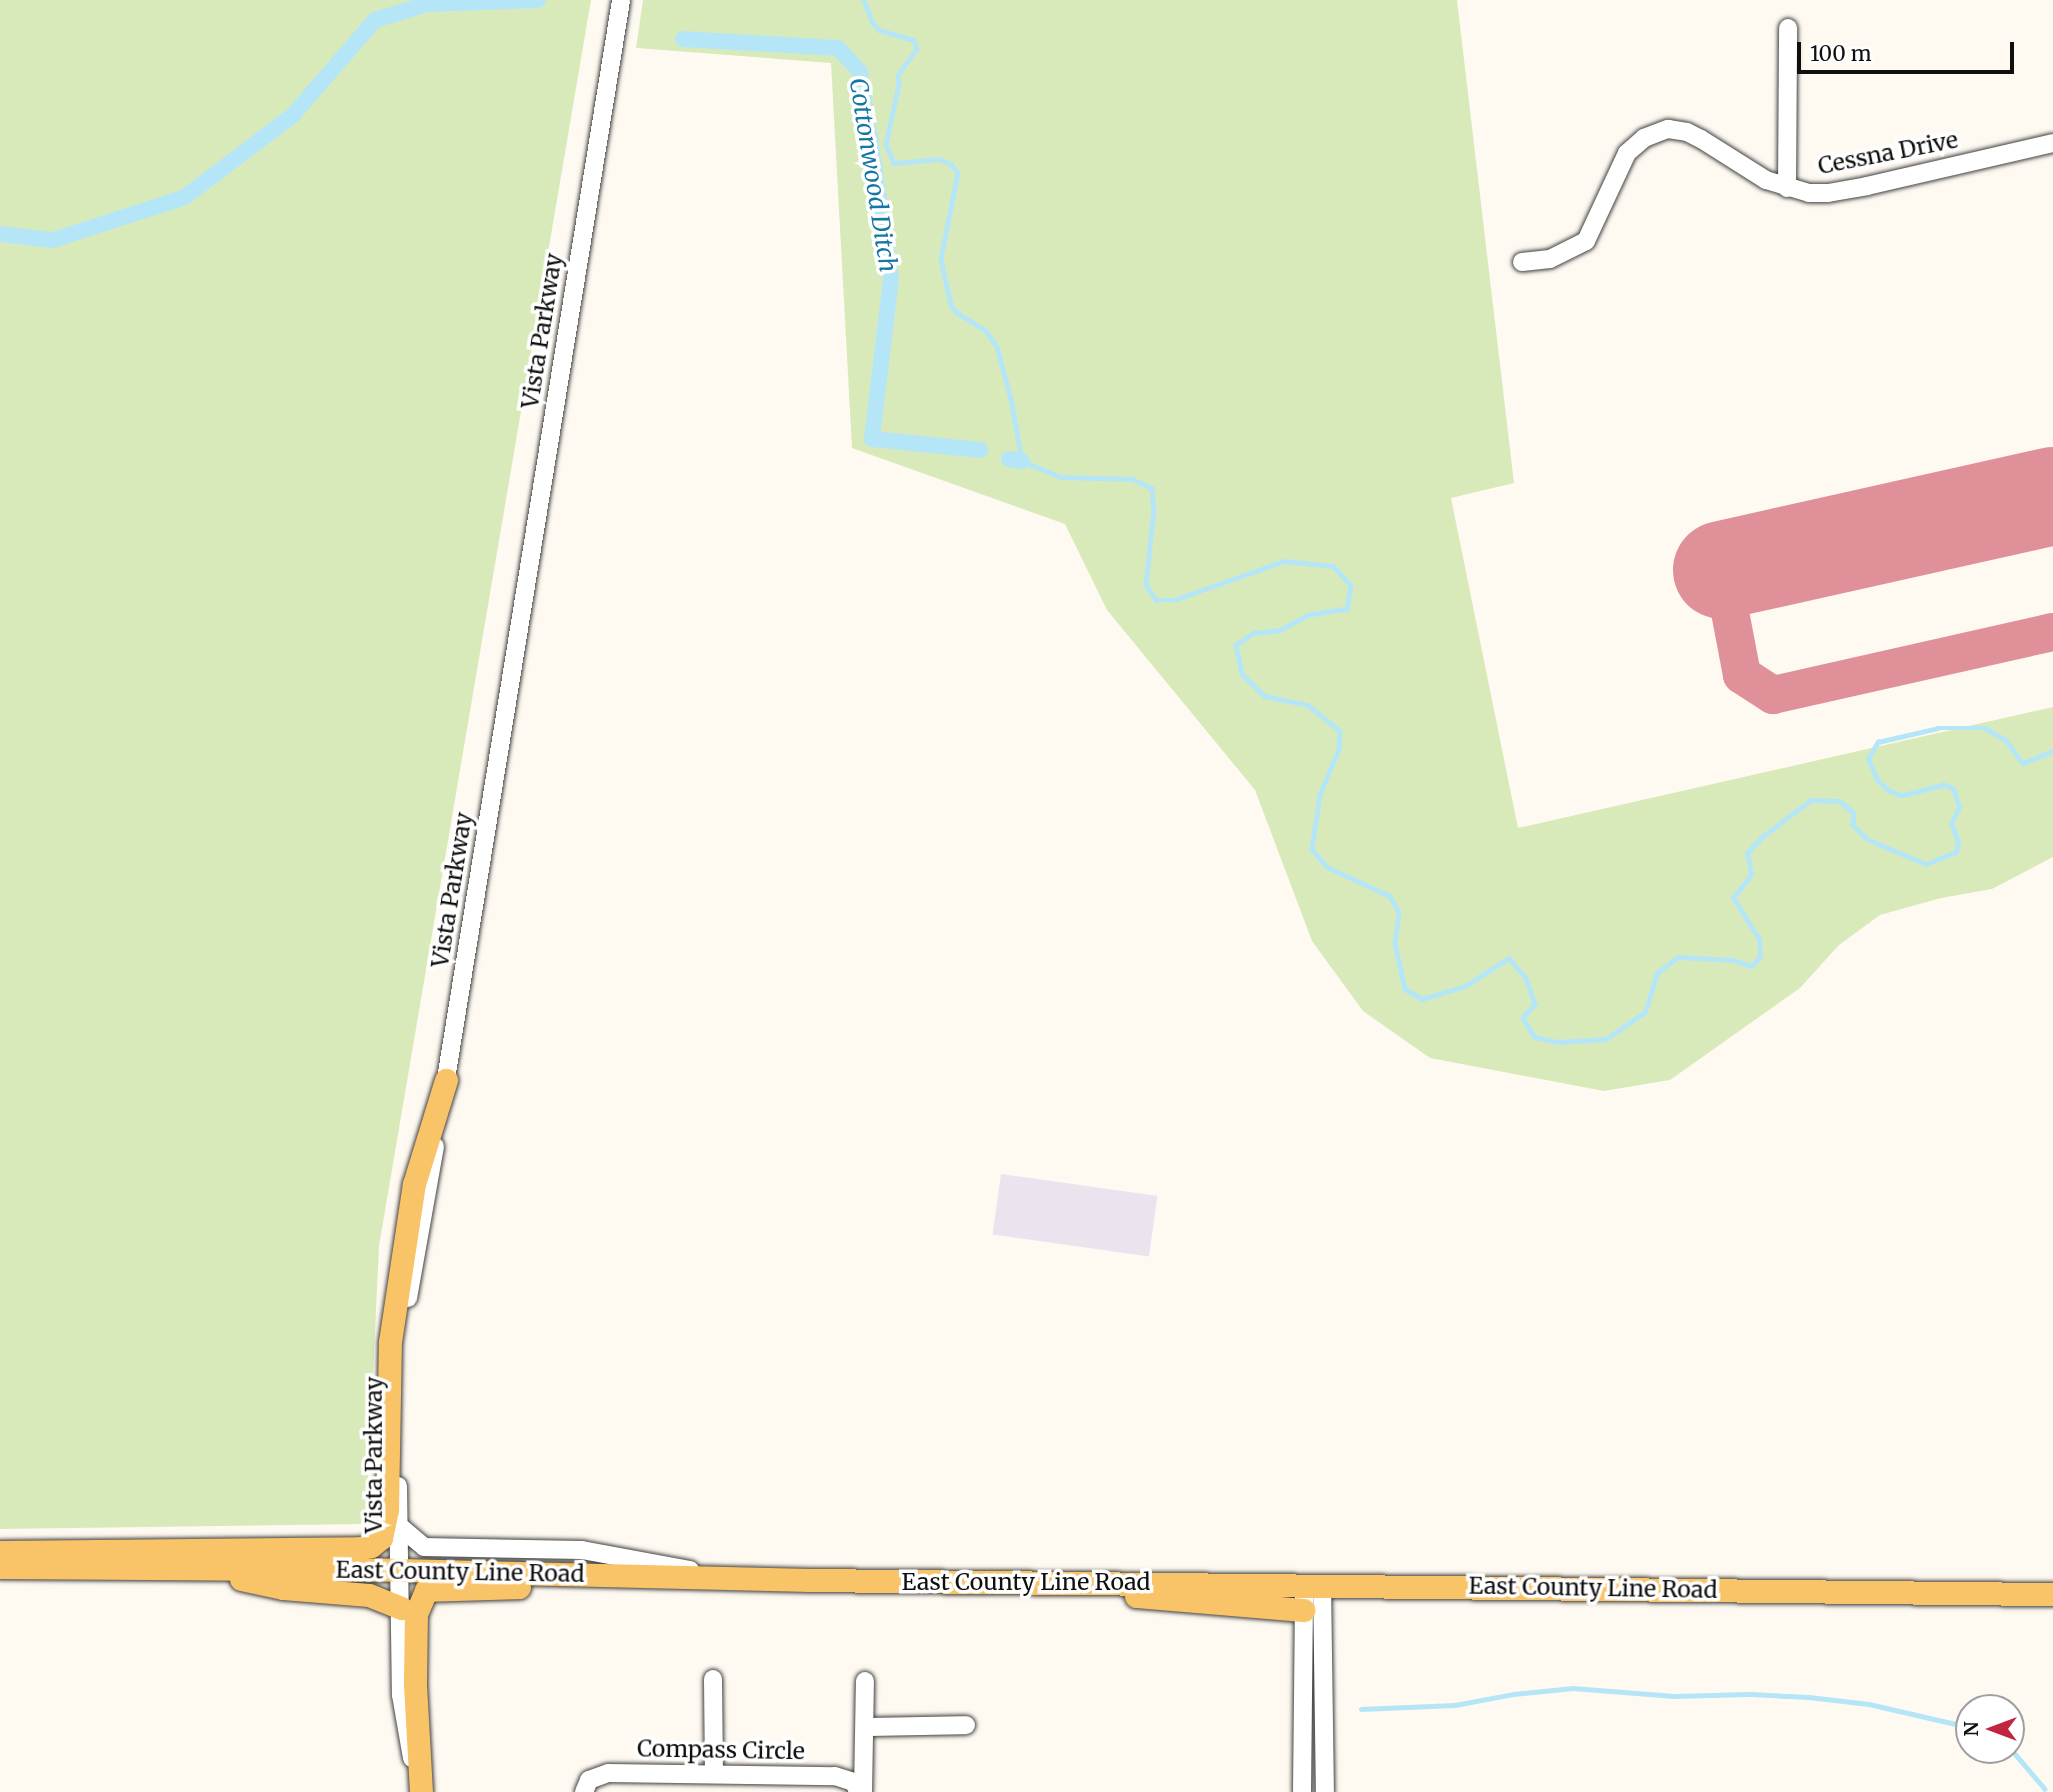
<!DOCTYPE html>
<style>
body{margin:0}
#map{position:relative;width:2053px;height:1792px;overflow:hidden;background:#fffaf1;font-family:Merriweather,serif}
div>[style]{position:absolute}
.industrial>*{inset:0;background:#ebe3ed;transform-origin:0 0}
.green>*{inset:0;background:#d9eaba}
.stream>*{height:4.5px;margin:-2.25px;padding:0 2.25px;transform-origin:2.25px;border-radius:2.25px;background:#b5e6f7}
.canal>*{height:16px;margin:-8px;padding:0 8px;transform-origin:8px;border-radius:8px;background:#b5e6f7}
.taxiway>*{height:38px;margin:-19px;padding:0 19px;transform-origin:19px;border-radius:19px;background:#e09098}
.runway>*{height:98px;margin:-49px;padding:0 49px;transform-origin:49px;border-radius:49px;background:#e09098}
.roads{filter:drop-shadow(0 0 2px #424242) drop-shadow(0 0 2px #424242)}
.minor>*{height:18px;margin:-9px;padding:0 9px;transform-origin:9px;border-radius:9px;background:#fff}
.major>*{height:23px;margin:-11.5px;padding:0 11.5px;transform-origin:11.5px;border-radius:11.5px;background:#f9c367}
span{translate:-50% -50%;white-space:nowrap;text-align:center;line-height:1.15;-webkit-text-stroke:7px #fff;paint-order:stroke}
.street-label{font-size:23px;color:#0f0f0f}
.water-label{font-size:24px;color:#1677a2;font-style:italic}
.north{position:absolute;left:1955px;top:1694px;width:70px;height:70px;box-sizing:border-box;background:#fff;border:2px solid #9f9f9f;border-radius:50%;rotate:270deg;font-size:19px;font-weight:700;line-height:28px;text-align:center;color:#0f0f0f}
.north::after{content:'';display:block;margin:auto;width:24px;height:32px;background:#c12540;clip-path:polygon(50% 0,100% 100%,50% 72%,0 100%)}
.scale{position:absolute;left:1797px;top:42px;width:217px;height:32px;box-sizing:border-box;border:4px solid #0f0f0f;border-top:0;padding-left:9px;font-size:21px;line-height:24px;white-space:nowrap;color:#0f0f0f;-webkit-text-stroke:5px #fff;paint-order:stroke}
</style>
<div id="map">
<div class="industrial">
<i style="left:1001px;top:1174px;width:158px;height:61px;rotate:8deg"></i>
</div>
<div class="green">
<i style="clip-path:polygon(0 0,591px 0,379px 1246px,366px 1524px,0 1529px)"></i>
<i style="clip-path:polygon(643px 0,1457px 0,1514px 483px,1451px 498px,1518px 828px,2053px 707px,2053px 857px,1992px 889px,1941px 898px,1880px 915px,1839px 945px,1800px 988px,1670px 1080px,1604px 1091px,1430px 1058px,1363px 1011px,1312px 941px,1255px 790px,1107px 610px,1065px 524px,852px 448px,831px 63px,636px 48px)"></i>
</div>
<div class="stream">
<i style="left:864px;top:0;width:25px;rotate:69deg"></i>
<i style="left:873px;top:23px;width:9px;rotate:49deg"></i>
<i style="left:879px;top:30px;width:36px;rotate:16deg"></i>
<i style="left:914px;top:40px;width:9px;rotate:72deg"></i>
<i style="left:917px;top:49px;width:32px;rotate:126deg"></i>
<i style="left:898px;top:75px;width:10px;rotate:84deg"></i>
<i style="left:899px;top:85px;width:60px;rotate:102.4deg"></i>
<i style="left:886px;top:144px;width:21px;rotate:67deg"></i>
<i style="left:894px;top:163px;width:45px;rotate:-5.1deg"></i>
<i style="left:939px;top:159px;width:13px;rotate:23deg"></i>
<i style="left:951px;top:164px;width:11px;rotate:52deg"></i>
<i style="left:958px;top:173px;width:88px;rotate:101.2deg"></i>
<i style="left:941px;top:259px;width:47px;rotate:77.7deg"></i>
<i style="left:951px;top:305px;width:9px;rotate:54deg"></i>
<i style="left:956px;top:312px;width:36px;rotate:32deg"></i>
<i style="left:986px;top:331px;width:19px;rotate:55deg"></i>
<i style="left:997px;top:347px;width:54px;rotate:74.9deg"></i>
<i style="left:1011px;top:399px;width:63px;rotate:79.9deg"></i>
<i style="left:1022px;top:461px;width:42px;rotate:22.3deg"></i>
<i style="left:1061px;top:477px;width:71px;rotate:1.6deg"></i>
<i style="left:1132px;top:479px;width:22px;rotate:24deg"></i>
<i style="left:1152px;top:488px;width:21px;rotate:85deg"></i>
<i style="left:1154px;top:509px;width:76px;rotate:96deg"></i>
<i style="left:1146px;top:585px;width:18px;rotate:56deg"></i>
<i style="left:1156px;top:600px;width:18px"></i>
<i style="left:1174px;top:600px;width:117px;rotate:-19.5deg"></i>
<i style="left:1284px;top:561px;width:49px;rotate:5.8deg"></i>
<i style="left:1333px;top:566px;width:26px;rotate:47deg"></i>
<i style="left:1351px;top:585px;width:24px;rotate:99deg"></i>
<i style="left:1347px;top:609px;width:38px;rotate:171deg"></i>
<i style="left:1309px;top:615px;width:34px;rotate:152deg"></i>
<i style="left:1279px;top:631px;width:25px;rotate:175deg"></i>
<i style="left:1254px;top:633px;width:22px;rotate:146deg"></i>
<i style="left:1236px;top:645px;width:30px;rotate:78deg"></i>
<i style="left:1242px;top:674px;width:32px;rotate:44deg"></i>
<i style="left:1265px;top:696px;width:44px;rotate:11.8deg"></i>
<i style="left:1308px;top:705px;width:41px;rotate:39.1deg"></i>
<i style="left:1340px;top:731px;width:18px;rotate:93deg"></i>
<i style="left:1339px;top:749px;width:50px;rotate:112.4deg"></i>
<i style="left:1320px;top:795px;width:55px;rotate:98.4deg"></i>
<i style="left:1312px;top:849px;width:23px;rotate:50deg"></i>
<i style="left:1327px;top:867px;width:69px;rotate:24.7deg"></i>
<i style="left:1390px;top:896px;width:18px;rotate:61deg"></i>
<i style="left:1399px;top:912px;width:31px;rotate:97deg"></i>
<i style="left:1395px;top:943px;width:47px;rotate:77.7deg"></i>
<i style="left:1405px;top:989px;width:20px;rotate:30deg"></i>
<i style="left:1422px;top:999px;width:45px;rotate:-16.8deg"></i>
<i style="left:1465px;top:986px;width:52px;rotate:-32.5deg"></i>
<i style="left:1509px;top:958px;width:26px;rotate:50deg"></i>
<i style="left:1526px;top:978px;width:28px;rotate:71deg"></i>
<i style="left:1535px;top:1004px;width:18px;rotate:131deg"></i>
<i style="left:1523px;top:1018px;width:22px;rotate:58deg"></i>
<i style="left:1535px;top:1037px;width:24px;rotate:12deg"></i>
<i style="left:1558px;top:1042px;width:48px;rotate:-3.6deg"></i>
<i style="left:1606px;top:1039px;width:47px;rotate:-34.7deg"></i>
<i style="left:1645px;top:1012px;width:41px;rotate:-72.9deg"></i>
<i style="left:1657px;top:973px;width:26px;rotate:-37deg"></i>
<i style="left:1678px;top:957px;width:55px;rotate:3.1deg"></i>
<i style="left:1733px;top:960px;width:19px;rotate:18deg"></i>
<i style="left:1751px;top:966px;width:13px;rotate:-45deg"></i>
<i style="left:1760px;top:957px;width:18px;rotate:-93deg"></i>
<i style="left:1759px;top:939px;width:49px;rotate:-122.4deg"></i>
<i style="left:1733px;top:898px;width:29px;rotate:-52deg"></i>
<i style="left:1751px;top:875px;width:22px;rotate:-100deg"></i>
<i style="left:1747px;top:853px;width:22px;rotate:-47deg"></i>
<i style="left:1762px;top:837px;width:61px;rotate:-37.1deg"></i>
<i style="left:1811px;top:800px;width:29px;rotate:2deg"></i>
<i style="left:1840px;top:801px;width:18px;rotate:41deg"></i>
<i style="left:1854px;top:813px;width:12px;rotate:95deg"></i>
<i style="left:1853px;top:825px;width:20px;rotate:45deg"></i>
<i style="left:1867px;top:839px;width:64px;rotate:23deg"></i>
<i style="left:1926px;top:864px;width:32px;rotate:-22deg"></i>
<i style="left:1956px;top:852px;width:10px;rotate:-79deg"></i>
<i style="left:1958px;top:842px;width:19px;rotate:-111deg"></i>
<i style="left:1951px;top:824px;width:19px;rotate:-65deg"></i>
<i style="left:1959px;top:807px;width:19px;rotate:-108deg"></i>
<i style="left:1953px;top:789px;width:10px;rotate:-156deg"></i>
<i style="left:1944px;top:785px;width:44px;rotate:165.7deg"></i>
<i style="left:1901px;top:796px;width:13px;rotate:-157deg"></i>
<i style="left:1889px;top:791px;width:16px;rotate:-137deg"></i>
<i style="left:1877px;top:780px;width:23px;rotate:-113deg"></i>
<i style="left:1868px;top:759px;width:20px;rotate:-60deg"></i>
<i style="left:1878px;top:742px;width:62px;rotate:-13.1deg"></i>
<i style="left:1938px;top:728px;width:47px"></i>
<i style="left:1985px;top:728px;width:24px;rotate:30deg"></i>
<i style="left:2006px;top:740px;width:29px;rotate:54deg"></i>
<i style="left:2023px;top:763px;width:32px;rotate:-22deg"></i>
<i style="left:1361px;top:1709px;width:94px;rotate:-2.4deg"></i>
<i style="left:1455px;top:1705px;width:60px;rotate:-10.6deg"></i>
<i style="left:1514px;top:1694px;width:59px;rotate:-5.8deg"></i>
<i style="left:1573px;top:1688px;width:101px;rotate:4.5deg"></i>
<i style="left:1674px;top:1696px;width:76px;rotate:-1.5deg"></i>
<i style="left:1750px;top:1694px;width:59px;rotate:2.9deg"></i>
<i style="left:1809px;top:1697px;width:60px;rotate:6.7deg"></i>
<i style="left:1869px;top:1704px;width:103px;rotate:13deg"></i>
<i style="left:2011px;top:1749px;width:52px;rotate:49.6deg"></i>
</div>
<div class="canal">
<i style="left:683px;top:39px;width:155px;rotate:3.3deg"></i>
<i style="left:838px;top:48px;width:33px;rotate:47deg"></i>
<i style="left:860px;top:72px;width:209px;rotate:81.5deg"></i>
<i style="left:891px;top:279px;width:161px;rotate:96.8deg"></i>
<i style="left:872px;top:439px;width:109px;rotate:5.8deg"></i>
<i style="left:0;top:234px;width:53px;rotate:6.5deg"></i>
<i style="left:53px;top:240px;width:139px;rotate:-18deg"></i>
<i style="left:185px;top:197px;width:136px;rotate:-37.2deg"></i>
<i style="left:293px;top:115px;width:125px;rotate:-49.2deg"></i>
<i style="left:375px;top:20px;width:54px;rotate:-17.1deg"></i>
<i style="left:427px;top:4px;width:111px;rotate:-2.1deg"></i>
<i style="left:1009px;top:459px;width:13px;rotate:9deg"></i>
</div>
<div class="taxiway">
<i style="left:1722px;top:570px;width:107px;rotate:79.2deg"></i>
<i style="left:1742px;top:675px;width:37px;rotate:33deg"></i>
<i style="left:1773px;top:695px;width:287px;rotate:-12.7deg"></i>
</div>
<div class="runway">
<i style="left:1722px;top:570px;width:339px;rotate:-12.6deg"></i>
</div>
<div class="roads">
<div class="minor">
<i style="left:1787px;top:188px;width:160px;rotate:-89.6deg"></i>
<i style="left:1522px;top:262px;width:28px;rotate:-6deg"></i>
<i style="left:1550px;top:259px;width:40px;rotate:-26.6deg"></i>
<i style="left:1586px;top:241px;width:97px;rotate:-65deg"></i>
<i style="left:1627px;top:153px;width:23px;rotate:-41deg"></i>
<i style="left:1644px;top:138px;width:26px;rotate:-21deg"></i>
<i style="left:1668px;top:129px;width:19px;rotate:9deg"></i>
<i style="left:1687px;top:132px;width:16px;rotate:27deg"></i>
<i style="left:1701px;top:139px;width:77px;rotate:32.2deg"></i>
<i style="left:1766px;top:180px;width:45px;rotate:16.8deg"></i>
<i style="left:1809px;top:193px;width:19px"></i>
<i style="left:1828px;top:193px;width:40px;rotate:-10deg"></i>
<i style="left:1867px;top:186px;width:191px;rotate:-13deg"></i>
<i style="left:444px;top:1091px;width:1105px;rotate:-80.78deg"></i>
<i style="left:408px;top:1298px;width:154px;rotate:-79.9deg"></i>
<i style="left:398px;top:1486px;width:209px;rotate:89.2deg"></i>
<i style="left:401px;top:1695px;width:64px;rotate:80.1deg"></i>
<i style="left:398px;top:1525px;width:34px;rotate:40deg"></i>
<i style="left:424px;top:1547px;width:158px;rotate:1.1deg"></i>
<i style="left:582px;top:1550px;width:110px;rotate:10.5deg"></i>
<i style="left:1322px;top:1584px;width:208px;rotate:89.2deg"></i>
<i style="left:713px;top:1679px;width:95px;rotate:89.4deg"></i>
<i style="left:865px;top:1727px;width:101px;rotate:-1.1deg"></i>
<i style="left:584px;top:1792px;width:13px;rotate:-67deg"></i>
<i style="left:589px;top:1780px;width:20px;rotate:-20deg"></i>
<i style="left:608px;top:1773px;width:227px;rotate:0.8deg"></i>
<i style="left:835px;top:1776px;width:20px;rotate:18deg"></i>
<i style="left:854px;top:1782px;width:11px;rotate:68deg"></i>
<i style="left:863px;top:1792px;width:111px;rotate:-89deg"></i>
<i style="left:1302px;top:1792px;width:208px;rotate:-89.4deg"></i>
</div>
<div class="major">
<i style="left:0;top:1552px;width:360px;rotate:-0.6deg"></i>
<i style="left:360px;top:1548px;width:11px;rotate:-10deg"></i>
<i style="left:371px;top:1546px;width:13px;rotate:-39deg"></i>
<i style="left:381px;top:1538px;width:30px;rotate:-78deg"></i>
<i style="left:387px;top:1509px;width:167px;rotate:-89deg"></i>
<i style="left:390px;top:1342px;width:160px;rotate:-81.4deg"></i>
<i style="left:414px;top:1184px;width:109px;rotate:-72.9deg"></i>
<i style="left:0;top:1567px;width:400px;rotate:0.4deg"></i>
<i style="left:400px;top:1570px;width:410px;rotate:1.4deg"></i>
<i style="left:810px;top:1580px;width:1243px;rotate:0.65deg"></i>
<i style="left:241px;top:1579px;width:43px;rotate:12.1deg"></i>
<i style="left:283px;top:1588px;width:86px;rotate:4.7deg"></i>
<i style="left:369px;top:1595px;width:35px;rotate:22deg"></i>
<i style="left:1136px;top:1596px;width:168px;rotate:4.8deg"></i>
<i style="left:421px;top:1792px;width:109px;rotate:-93.2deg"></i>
<i style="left:415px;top:1683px;width:69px;rotate:-89.2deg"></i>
<i style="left:416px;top:1614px;width:26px;rotate:-67deg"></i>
<i style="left:426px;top:1590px;width:93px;rotate:-1.8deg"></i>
</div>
</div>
<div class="street-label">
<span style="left:1888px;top:153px;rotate:-11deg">Cessna Drive</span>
<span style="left:542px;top:331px;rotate:-81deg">Vista Parkway</span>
<span style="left:452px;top:890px;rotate:-81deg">Vista Parkway</span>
<span style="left:374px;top:1455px;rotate:-90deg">Vista Parkway</span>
<span style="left:460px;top:1572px;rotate:1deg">East County Line Road</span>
<span style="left:1026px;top:1582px">East County Line Road</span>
<span style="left:1593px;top:1588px;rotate:1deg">East County Line Road</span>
<span style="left:721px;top:1750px;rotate:1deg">Compass Circle</span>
</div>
<div class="water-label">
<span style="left:873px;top:175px;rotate:81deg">Cottonwood Ditch</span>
</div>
<div class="north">N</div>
<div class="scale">100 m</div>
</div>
